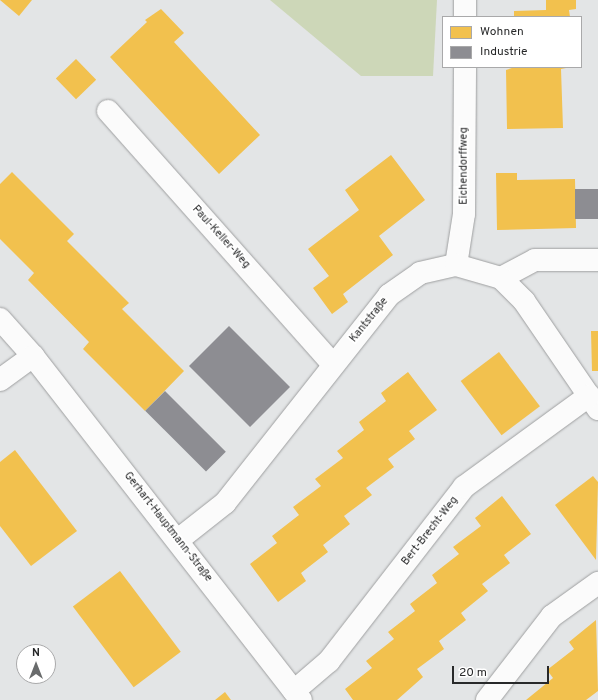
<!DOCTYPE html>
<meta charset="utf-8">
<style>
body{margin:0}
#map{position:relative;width:598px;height:700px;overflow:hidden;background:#e3e5e6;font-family:Overpass,sans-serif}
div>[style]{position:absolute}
.green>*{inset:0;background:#cdd7b8}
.homes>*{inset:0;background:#f2c14e;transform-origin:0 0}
.industry>*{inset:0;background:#8d8d92;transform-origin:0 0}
.roads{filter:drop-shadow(0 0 1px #9e9fa0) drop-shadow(0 0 1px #9e9fa0)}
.minor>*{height:22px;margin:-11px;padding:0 11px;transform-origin:11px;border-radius:11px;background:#fbfbfb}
span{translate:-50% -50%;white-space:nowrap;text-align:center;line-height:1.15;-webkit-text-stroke:4px #fff;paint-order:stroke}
.street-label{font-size:11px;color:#28292a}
.legend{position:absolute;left:442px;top:16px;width:140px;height:52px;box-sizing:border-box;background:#fff;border:1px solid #a9a9aa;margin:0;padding:5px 7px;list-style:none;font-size:12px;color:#28292a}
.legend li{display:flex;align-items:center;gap:8px;height:20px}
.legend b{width:20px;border:1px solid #a9a9aa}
.north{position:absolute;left:16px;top:644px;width:40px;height:40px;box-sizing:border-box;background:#fff;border:1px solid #a9a9aa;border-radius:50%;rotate:0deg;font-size:11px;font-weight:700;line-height:16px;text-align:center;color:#28292a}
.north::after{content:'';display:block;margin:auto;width:14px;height:18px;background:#696b6c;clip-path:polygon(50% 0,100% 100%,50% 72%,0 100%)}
.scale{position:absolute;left:452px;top:666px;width:97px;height:18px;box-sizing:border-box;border:2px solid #28292a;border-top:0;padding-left:5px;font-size:12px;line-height:14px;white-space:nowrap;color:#28292a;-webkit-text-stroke:3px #fff;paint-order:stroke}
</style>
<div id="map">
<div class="green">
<i style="clip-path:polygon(270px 0,437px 0,433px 76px,361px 76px)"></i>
</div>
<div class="homes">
<i style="clip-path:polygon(0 0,32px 0,19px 16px)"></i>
<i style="clip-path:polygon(546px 0,576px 0,576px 9px,569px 10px,570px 17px,514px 17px,514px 11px,546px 10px)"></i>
<i style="clip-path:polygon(161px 9px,184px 33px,174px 42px,260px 135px,219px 174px,110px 57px,147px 22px,145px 20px)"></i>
<i style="left:76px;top:59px;width:29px;height:28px;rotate:46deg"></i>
<i style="clip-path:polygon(515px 67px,571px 67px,561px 69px,563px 128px,507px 129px,506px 70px)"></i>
<i style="clip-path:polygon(391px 155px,425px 200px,379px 236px,393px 255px,343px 294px,348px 302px,332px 314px,313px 288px,329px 276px,308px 249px,359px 210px,345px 190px)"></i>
<i style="clip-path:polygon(12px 172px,74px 234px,67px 241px,129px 303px,122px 309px,184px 371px,145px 411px,83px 349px,89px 342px,28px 280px,34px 273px,0 239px,0 184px)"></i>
<i style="clip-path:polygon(496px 173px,517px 173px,517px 180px,575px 179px,576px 228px,497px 230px)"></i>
<i style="clip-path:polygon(591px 331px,598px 331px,598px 371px,592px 371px)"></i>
<i style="left:499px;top:352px;width:68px;height:48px;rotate:53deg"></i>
<i style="clip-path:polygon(408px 372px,437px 410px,409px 431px,415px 439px,388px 459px,394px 467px,366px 488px,372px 495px,344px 516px,350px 524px,323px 545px,328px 552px,301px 573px,306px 581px,278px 602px,250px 564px,277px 543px,272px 536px,299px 515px,293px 507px,321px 486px,315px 479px,343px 458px,337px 451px,364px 430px,359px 422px,386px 401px,381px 393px)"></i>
<i style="clip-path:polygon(15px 450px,77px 531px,31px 566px,0 526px,0 462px)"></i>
<i style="clip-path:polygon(593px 476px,598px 482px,596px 560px,555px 505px)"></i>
<i style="clip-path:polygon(502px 496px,531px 534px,504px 555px,510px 563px,482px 584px,488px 591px,461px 613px,466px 620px,439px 641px,444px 649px,417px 669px,423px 677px,397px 700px,353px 700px,345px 689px,372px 668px,366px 661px,394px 639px,388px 632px,415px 611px,410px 604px,437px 583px,432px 575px,459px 554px,453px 547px,481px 526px,475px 518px)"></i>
<i style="left:120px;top:571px;width:101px;height:59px;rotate:53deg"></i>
<i style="clip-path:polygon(596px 620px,598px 691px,586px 700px,526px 700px,553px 678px,547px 670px,574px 649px,569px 642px)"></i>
<i style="clip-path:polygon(225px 692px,231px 700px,215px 700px)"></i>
</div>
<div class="industry">
<i style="left:575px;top:189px;width:23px;height:30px"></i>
<i style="clip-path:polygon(229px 326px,290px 387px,270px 407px,257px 393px,270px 407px,250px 427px,189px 366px)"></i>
<i style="left:165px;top:391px;width:86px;height:28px;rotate:45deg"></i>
</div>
<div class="roads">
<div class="minor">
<i style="left:465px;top:17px;width:17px;rotate:-90deg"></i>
<i style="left:108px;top:111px;width:339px;rotate:48.4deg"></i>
<i style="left:456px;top:265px;width:52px;rotate:-81.1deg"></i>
<i style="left:464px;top:214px;width:147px;rotate:-89.6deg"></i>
<i style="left:501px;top:278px;width:38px;rotate:-28deg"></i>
<i style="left:535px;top:260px;width:63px"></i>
<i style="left:0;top:319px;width:50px;rotate:48.3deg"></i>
<i style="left:33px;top:356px;width:436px;rotate:52.1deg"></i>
<i style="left:0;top:380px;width:41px;rotate:-36deg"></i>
<i style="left:178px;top:540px;width:60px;rotate:-38.2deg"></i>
<i style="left:225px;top:503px;width:265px;rotate:-51.7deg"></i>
<i style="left:389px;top:295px;width:38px;rotate:-35deg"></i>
<i style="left:420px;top:273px;width:37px;rotate:-13deg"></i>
<i style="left:456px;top:265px;width:47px;rotate:16.1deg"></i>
<i style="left:501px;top:278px;width:33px;rotate:45deg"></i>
<i style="left:524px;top:301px;width:131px;rotate:55.6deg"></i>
<i style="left:294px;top:691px;width:46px;rotate:-40.6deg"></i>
<i style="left:329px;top:661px;width:220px;rotate:-52.2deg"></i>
<i style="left:464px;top:487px;width:155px;rotate:-36.1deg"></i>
<i style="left:487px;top:700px;width:106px;rotate:-52.3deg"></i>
<i style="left:552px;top:616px;width:57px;rotate:-35.7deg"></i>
</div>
</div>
<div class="street-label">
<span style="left:464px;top:166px;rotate:-90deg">Eichendorffweg</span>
<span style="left:221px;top:237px;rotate:48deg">Paul-Keller-Weg</span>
<span style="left:369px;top:320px;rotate:-51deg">Kantstraße</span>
<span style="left:168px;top:527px;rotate:52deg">Gerhart-Hauptmann-Straße</span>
<span style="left:430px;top:531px;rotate:-52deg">Bert-Brecht-Weg</span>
</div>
<ul class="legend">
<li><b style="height:11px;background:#f2c14e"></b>Wohnen</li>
<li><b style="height:11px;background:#8d8d92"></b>Industrie</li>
</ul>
<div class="north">N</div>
<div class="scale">20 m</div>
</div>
